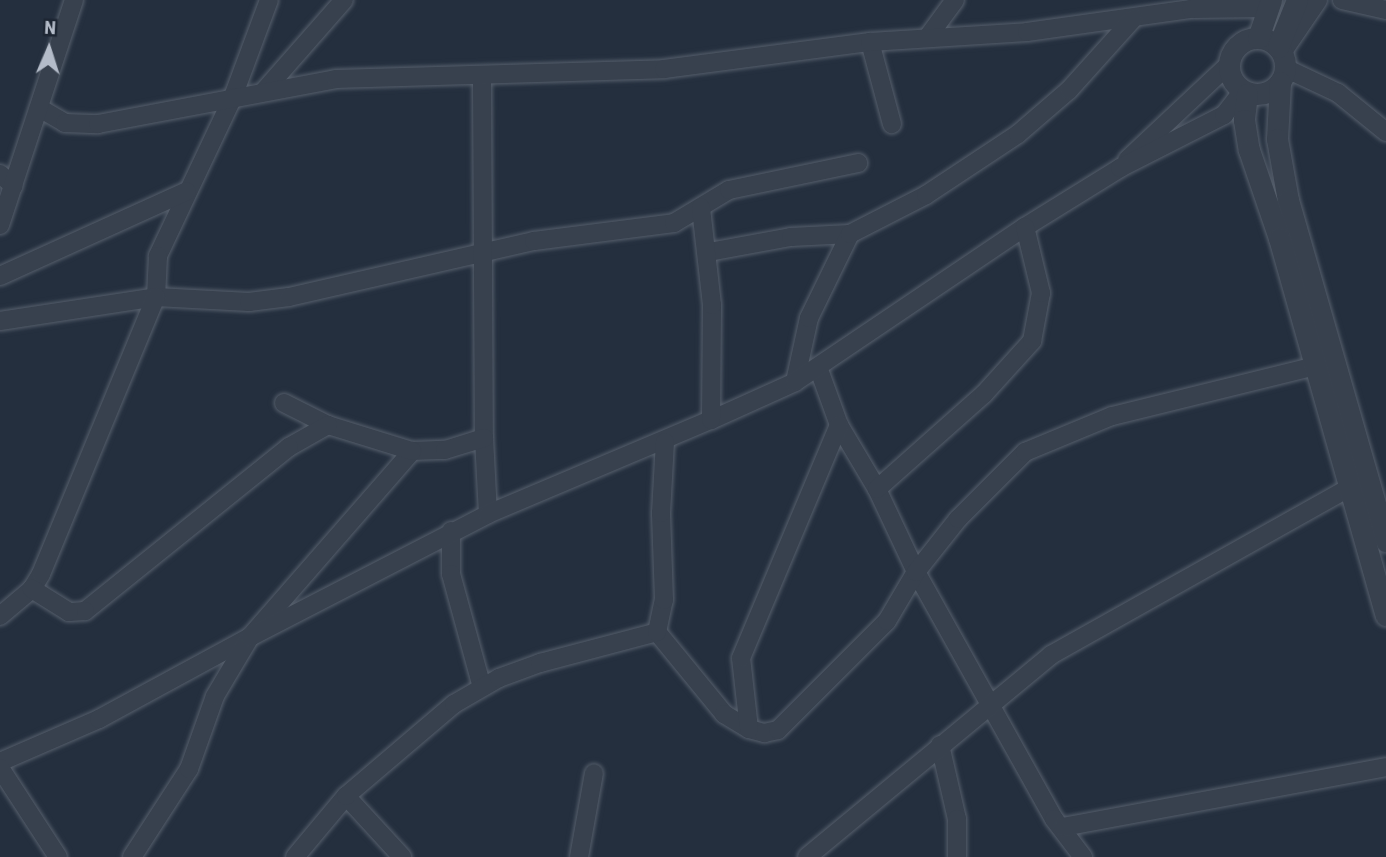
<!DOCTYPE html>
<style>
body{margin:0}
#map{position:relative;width:1386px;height:857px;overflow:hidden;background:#242f3e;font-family:"Roboto Condensed",sans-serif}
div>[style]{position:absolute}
.roads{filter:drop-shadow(0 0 2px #565f6c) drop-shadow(0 0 2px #565f6c)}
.minor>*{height:18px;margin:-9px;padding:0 9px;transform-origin:9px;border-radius:9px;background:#38414e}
.tertiary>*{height:21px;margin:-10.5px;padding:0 10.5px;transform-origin:10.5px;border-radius:10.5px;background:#38414e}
.tertiary>.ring{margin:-10.5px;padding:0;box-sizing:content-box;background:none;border:21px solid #38414e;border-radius:50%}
span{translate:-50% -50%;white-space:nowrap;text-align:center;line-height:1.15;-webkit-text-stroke:5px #1d2633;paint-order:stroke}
.north{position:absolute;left:14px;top:14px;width:70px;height:70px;-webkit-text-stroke:5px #1d2633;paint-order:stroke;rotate:3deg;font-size:19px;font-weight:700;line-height:28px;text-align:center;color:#b4bcc9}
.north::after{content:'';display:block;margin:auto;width:24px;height:32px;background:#b4bcc9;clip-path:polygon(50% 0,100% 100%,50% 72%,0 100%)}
</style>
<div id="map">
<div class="roads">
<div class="minor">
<i style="left:269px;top:0;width:103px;rotate:110.4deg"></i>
<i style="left:233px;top:97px;width:176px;rotate:115.3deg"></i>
<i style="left:158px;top:256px;width:41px;rotate:92.8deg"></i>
<i style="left:156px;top:297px;width:93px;rotate:3.1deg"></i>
<i style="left:249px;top:302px;width:40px;rotate:-7.1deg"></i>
<i style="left:289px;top:297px;width:251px;rotate:-12.9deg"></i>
<i style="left:534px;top:241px;width:141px;rotate:-7.3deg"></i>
<i style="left:674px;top:223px;width:64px;rotate:-31deg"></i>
<i style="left:729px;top:190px;width:132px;rotate:-11.8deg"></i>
<i style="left:1342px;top:0;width:45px;rotate:12.8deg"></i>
<i style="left:927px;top:38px;width:47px;rotate:-53.6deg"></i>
<i style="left:870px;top:42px;width:85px;rotate:75deg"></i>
<i style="left:1282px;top:53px;width:64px;rotate:-55.8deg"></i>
<i style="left:1285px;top:68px;width:59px;rotate:25.3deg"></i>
<i style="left:1338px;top:93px;width:62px;rotate:39.1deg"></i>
<i style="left:482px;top:78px;width:360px;rotate:89.7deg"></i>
<i style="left:484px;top:438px;width:76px;rotate:87deg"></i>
<i style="left:264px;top:91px;width:121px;rotate:-48.7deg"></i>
<i style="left:41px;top:109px;width:28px;rotate:30deg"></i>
<i style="left:65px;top:123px;width:33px;rotate:2deg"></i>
<i style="left:98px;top:124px;width:242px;rotate:-10.7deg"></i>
<i style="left:336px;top:79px;width:328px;rotate:-1.7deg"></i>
<i style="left:664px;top:69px;width:208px;rotate:-7.5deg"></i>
<i style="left:870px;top:42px;width:157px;rotate:-3.6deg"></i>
<i style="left:1027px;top:32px;width:166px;rotate:-8deg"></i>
<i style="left:1191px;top:9px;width:78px;rotate:-0.7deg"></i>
<i style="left:1127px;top:160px;width:139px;rotate:-43.2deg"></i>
<i style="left:0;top:174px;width:18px;rotate:41deg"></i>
<i style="left:0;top:225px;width:237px;rotate:-71.8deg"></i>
<i style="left:709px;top:252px;width:83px;rotate:-10.4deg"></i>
<i style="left:791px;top:237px;width:59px;rotate:-2.9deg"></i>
<i style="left:0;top:276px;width:205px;rotate:-24.4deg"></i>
<i style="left:0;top:321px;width:158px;rotate:-8.7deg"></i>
<i style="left:818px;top:367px;width:62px;rotate:70.1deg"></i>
<i style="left:839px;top:425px;width:74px;rotate:59.3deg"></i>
<i style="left:877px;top:489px;width:92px;rotate:64.8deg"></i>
<i style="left:916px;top:572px;width:283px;rotate:60.8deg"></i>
<i style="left:1054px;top:819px;width:48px;rotate:52.7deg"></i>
<i style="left:795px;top:382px;width:66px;rotate:-77.7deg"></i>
<i style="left:809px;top:318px;width:93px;rotate:-64deg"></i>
<i style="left:850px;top:234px;width:85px;rotate:-27.2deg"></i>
<i style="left:926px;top:195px;width:110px;rotate:-33.5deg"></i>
<i style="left:1018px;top:134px;width:67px;rotate:-40.8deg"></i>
<i style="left:1069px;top:90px;width:96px;rotate:-48deg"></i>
<i style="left:284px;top:403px;width:49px;rotate:26.6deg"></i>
<i style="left:711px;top:420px;width:92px;rotate:-24.3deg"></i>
<i style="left:795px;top:382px;width:277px;rotate:-34deg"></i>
<i style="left:1025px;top:227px;width:112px;rotate:-31.8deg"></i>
<i style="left:1120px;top:168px;width:117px;rotate:-27deg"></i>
<i style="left:1224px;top:115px;width:29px;rotate:-52deg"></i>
<i style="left:412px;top:451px;width:33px;rotate:-2deg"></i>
<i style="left:445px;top:450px;width:41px;rotate:-17.1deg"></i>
<i style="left:877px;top:489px;width:143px;rotate:-41.6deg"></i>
<i style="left:984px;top:394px;width:72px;rotate:-47.8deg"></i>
<i style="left:1032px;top:341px;width:49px;rotate:-79.4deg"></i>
<i style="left:1041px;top:293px;width:68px;rotate:-103.6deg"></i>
<i style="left:451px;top:531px;width:43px;rotate:90deg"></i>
<i style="left:451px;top:574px;width:117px;rotate:74.7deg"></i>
<i style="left:0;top:616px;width:42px;rotate:-40.2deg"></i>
<i style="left:32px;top:589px;width:17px;rotate:-59deg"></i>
<i style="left:41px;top:574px;width:300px;rotate:-67.5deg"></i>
<i style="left:657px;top:632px;width:106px;rotate:50.7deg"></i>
<i style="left:724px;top:714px;width:29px;rotate:31deg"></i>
<i style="left:749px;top:729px;width:16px;rotate:15deg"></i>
<i style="left:764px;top:733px;width:14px;rotate:-12deg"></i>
<i style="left:778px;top:730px;width:154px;rotate:-45deg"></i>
<i style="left:887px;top:621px;width:57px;rotate:-59.4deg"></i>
<i style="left:916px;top:572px;width:68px;rotate:-51.6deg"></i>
<i style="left:958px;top:519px;width:95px;rotate:-45deg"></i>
<i style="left:1025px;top:452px;width:94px;rotate:-22.5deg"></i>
<i style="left:1112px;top:416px;width:209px;rotate:-13.8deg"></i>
<i style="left:749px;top:729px;width:71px;rotate:-96.4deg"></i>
<i style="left:741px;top:658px;width:253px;rotate:-67.2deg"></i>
<i style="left:940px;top:745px;width:76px;rotate:77.1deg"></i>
<i style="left:957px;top:819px;width:38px;rotate:90deg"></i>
<i style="left:0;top:762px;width:108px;rotate:-23.5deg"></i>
<i style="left:99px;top:719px;width:172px;rotate:-28.5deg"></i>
<i style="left:250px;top:637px;width:247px;rotate:-48.9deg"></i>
<i style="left:412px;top:451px;width:88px;rotate:-162.8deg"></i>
<i style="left:328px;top:425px;width:45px;rotate:150.6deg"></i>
<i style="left:289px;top:447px;width:262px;rotate:141.2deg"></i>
<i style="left:85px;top:611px;width:16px;rotate:176deg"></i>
<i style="left:69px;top:612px;width:44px;rotate:-148.1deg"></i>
<i style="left:0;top:768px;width:106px;rotate:56.9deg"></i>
<i style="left:346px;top:796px;width:83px;rotate:47.4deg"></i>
<i style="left:1063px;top:827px;width:329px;rotate:-10.5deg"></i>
<i style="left:132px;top:857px;width:105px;rotate:-57.1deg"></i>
<i style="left:189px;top:769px;width:77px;rotate:-70.4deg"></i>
<i style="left:215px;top:696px;width:69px;rotate:-59.3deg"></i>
<i style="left:250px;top:637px;width:268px;rotate:-27.3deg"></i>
<i style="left:488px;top:514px;width:242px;rotate:-22.9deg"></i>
<i style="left:711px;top:420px;width:115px;rotate:-89.5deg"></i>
<i style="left:712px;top:305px;width:98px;rotate:-96.5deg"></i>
<i style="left:295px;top:857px;width:80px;rotate:-50.1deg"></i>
<i style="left:346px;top:796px;width:142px;rotate:-40.4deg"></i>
<i style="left:454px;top:704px;width:52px;rotate:-30deg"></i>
<i style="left:499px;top:678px;width:44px;rotate:-20.1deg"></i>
<i style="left:540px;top:663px;width:121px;rotate:-14.8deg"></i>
<i style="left:657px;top:632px;width:33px;rotate:-78deg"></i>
<i style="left:664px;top:600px;width:87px;rotate:-92deg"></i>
<i style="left:661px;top:513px;width:71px;rotate:-86.8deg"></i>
<i style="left:579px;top:857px;width:85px;rotate:-79.9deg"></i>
<i style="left:807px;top:857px;width:317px;rotate:-39.6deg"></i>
<i style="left:1051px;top:655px;width:342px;rotate:-29.3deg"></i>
</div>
<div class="tertiary">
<i class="ring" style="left:1229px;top:38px;width:35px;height:35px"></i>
<i style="left:1258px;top:38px;width:40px;rotate:-71.1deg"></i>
<i style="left:1278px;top:47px;width:51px;rotate:-68deg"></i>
<i style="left:1280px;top:82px;width:57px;rotate:93deg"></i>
<i style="left:1277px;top:139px;width:62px;rotate:79.8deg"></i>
<i style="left:1288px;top:200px;width:355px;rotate:74deg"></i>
<i style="left:1247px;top:94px;width:26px;rotate:97deg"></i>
<i style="left:1244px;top:120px;width:30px;rotate:81deg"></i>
<i style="left:1249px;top:150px;width:93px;rotate:71.2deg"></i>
<i style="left:1279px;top:238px;width:392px;rotate:74.2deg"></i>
</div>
</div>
<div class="north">N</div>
</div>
